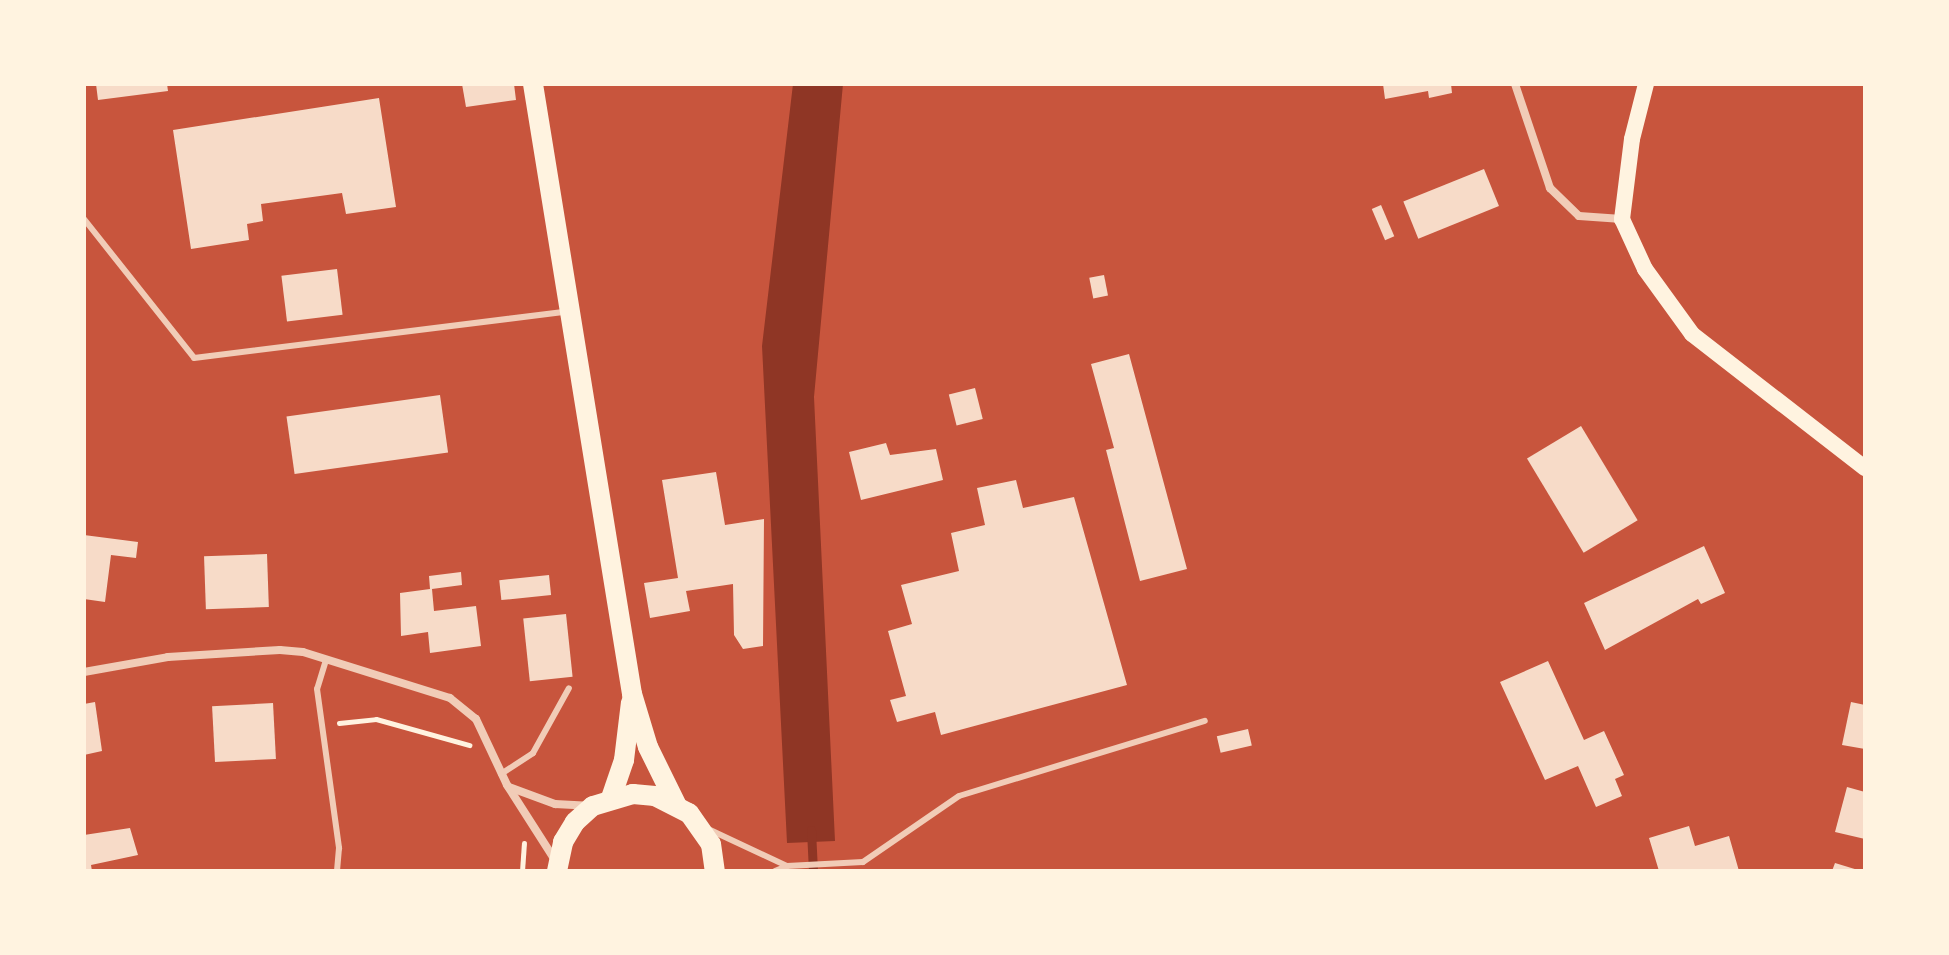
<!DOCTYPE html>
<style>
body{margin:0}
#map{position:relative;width:1949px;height:955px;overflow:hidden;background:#c8553d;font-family:Manrope,sans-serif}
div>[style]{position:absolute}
.water>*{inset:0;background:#8f3625}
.stream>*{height:9px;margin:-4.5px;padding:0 4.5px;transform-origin:4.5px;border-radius:4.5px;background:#8f3625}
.building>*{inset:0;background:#f7dbc8;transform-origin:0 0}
.path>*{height:5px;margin:-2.5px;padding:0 2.5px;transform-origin:2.5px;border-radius:2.5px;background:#fff3e0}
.service>*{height:6px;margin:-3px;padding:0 3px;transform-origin:3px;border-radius:3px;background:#f1ccb7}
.minor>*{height:8px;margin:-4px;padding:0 4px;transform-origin:4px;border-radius:4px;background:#f1ccb7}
.secondary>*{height:16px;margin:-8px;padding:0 8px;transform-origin:8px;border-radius:8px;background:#fff3e0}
.primary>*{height:20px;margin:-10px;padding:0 10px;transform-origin:10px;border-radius:10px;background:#fff3e0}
span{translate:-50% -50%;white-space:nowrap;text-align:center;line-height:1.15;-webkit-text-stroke:6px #fff3e0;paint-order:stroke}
.frame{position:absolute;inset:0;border:86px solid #fff3e0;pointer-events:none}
</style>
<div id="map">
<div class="water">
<i style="clip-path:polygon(793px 84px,843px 84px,814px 397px,835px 841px,787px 843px,762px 346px)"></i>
</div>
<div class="stream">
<i style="left:811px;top:830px;width:41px;rotate:87.2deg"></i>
</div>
<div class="building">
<i style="clip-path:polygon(96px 84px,167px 84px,168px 91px,98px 100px)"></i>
<i style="clip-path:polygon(462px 84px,514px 84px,516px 100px,466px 107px)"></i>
<i style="clip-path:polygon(1383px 84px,1451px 84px,1452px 93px,1429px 98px,1428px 91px,1385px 99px)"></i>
<i style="clip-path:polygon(379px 98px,396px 207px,346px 214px,342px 193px,261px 204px,263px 221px,247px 224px,249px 240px,191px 249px,173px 130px)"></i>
<i style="left:1484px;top:169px;width:40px;height:87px;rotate:68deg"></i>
<i style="left:1381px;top:205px;width:34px;height:10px;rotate:67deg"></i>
<i style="left:337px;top:269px;width:46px;height:56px;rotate:83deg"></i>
<i style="left:1104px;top:275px;width:21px;height:15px;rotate:79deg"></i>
<i style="clip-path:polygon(1129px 354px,1187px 569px,1140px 581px,1106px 450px,1114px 448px,1091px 364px)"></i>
<i style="left:975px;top:388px;width:32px;height:27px;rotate:76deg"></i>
<i style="left:440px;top:395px;width:58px;height:155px;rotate:82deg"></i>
<i style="left:1581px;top:426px;width:110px;height:63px;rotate:59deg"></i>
<i style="clip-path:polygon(886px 443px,890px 455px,936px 449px,943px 480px,861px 500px,849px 452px)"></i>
<i style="clip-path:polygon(716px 472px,725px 525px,764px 519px,763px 646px,743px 649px,734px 635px,733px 584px,686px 591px,690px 611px,650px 618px,644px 583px,678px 578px,662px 480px)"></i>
<i style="clip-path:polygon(1016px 480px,1023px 508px,1074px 497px,1127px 685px,941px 735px,935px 712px,897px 722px,890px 700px,906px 696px,888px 631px,912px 624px,901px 585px,959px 571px,951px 533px,985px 525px,977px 488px)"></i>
<i style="clip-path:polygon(84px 535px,138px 542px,136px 558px,111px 555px,105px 602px,84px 599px)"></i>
<i style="clip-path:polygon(1704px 546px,1725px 593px,1701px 604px,1698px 599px,1605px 650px,1584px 603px)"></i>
<i style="left:267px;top:554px;width:53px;height:63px;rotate:88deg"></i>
<i style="clip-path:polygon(461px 572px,462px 585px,432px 589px,434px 611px,476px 606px,481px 646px,430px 653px,428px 632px,401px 636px,400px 593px,430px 589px,429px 576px)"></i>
<i style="left:549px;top:575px;width:20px;height:50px;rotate:84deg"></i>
<i style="left:566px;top:614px;width:63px;height:43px;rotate:84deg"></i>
<i style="clip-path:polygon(1548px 661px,1584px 740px,1604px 731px,1624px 775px,1615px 779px,1622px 796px,1596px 807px,1578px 766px,1545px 780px,1500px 682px)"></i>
<i style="clip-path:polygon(95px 702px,102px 751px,84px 755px,84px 704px)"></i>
<i style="clip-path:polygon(1851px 702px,1865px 705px,1865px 749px,1842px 745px)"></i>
<i style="left:273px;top:703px;width:56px;height:61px;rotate:87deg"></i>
<i style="left:1248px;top:729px;width:17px;height:32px;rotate:77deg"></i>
<i style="clip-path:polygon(1847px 787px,1865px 792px,1865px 839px,1835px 832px)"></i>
<i style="clip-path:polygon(1689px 826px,1695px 846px,1729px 836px,1739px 871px,1659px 871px,1649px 838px)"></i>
<i style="clip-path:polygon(130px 828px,138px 855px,91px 865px,92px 871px,84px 871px,84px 835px)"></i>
<i style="clip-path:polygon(1835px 863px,1858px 870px,1858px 871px,1832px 871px)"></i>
</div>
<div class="path">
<i style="left:339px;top:723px;width:37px;rotate:-6deg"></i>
<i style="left:376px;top:719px;width:97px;rotate:15.6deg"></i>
<i style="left:522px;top:871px;width:28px;rotate:-86deg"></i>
</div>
<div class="service">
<i style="left:84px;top:219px;width:177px;rotate:51.6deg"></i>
<i style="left:194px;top:358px;width:374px;rotate:-7.1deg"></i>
<i style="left:326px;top:660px;width:30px;rotate:107deg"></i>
<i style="left:317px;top:689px;width:161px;rotate:82.1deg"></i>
<i style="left:339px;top:848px;width:23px;rotate:95deg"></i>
<i style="left:501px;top:774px;width:38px;rotate:-33deg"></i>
<i style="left:533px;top:753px;width:74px;rotate:-61deg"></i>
<i style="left:708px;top:829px;width:87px;rotate:25.1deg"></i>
<i style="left:787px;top:866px;width:13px;rotate:157deg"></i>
<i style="left:787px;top:866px;width:76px;rotate:-3deg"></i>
<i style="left:863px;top:862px;width:116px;rotate:-34.5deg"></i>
<i style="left:959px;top:796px;width:257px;rotate:-17deg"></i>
</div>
<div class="minor">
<i style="left:1515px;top:84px;width:110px;rotate:71.4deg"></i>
<i style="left:1550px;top:188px;width:40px;rotate:44deg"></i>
<i style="left:1579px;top:216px;width:43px;rotate:4deg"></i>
<i style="left:84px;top:672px;width:85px;rotate:-10.1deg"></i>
<i style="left:168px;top:657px;width:112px;rotate:-3.6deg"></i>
<i style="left:280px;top:650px;width:23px;rotate:5deg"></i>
<i style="left:303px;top:652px;width:154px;rotate:17.4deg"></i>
<i style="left:450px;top:698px;width:33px;rotate:39deg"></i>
<i style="left:476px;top:719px;width:73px;rotate:64.8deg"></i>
<i style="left:507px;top:785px;width:89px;rotate:57.4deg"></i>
<i style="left:509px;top:787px;width:49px;rotate:20.3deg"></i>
<i style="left:555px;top:804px;width:33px;rotate:3deg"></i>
</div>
<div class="secondary">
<i style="left:1646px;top:84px;width:57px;rotate:104.3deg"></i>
<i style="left:1632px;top:139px;width:81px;rotate:97.1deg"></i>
<i style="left:1622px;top:219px;width:55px;rotate:65.3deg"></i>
<i style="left:1645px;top:269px;width:80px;rotate:54.1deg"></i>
<i style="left:1692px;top:334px;width:219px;rotate:37.8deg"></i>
</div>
<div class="primary">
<i style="left:533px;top:84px;width:618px;rotate:80.78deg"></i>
<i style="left:632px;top:694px;width:55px;rotate:73.2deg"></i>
<i style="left:648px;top:747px;width:64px;rotate:63.8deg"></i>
<i style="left:611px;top:798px;width:40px;rotate:-71.1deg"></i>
<i style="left:624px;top:760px;width:58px;rotate:-83.1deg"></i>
<i style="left:557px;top:871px;width:30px;rotate:-78deg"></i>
<i style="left:563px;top:842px;width:23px;rotate:-59deg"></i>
<i style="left:575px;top:822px;width:24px;rotate:-42deg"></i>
<i style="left:593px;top:806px;width:42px;rotate:-16.7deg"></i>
<i style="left:633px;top:794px;width:22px;rotate:5deg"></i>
<i style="left:655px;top:796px;width:38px;rotate:27deg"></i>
<i style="left:689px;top:813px;width:38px;rotate:55deg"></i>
<i style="left:711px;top:844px;width:27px;rotate:82deg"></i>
</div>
<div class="frame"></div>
</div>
